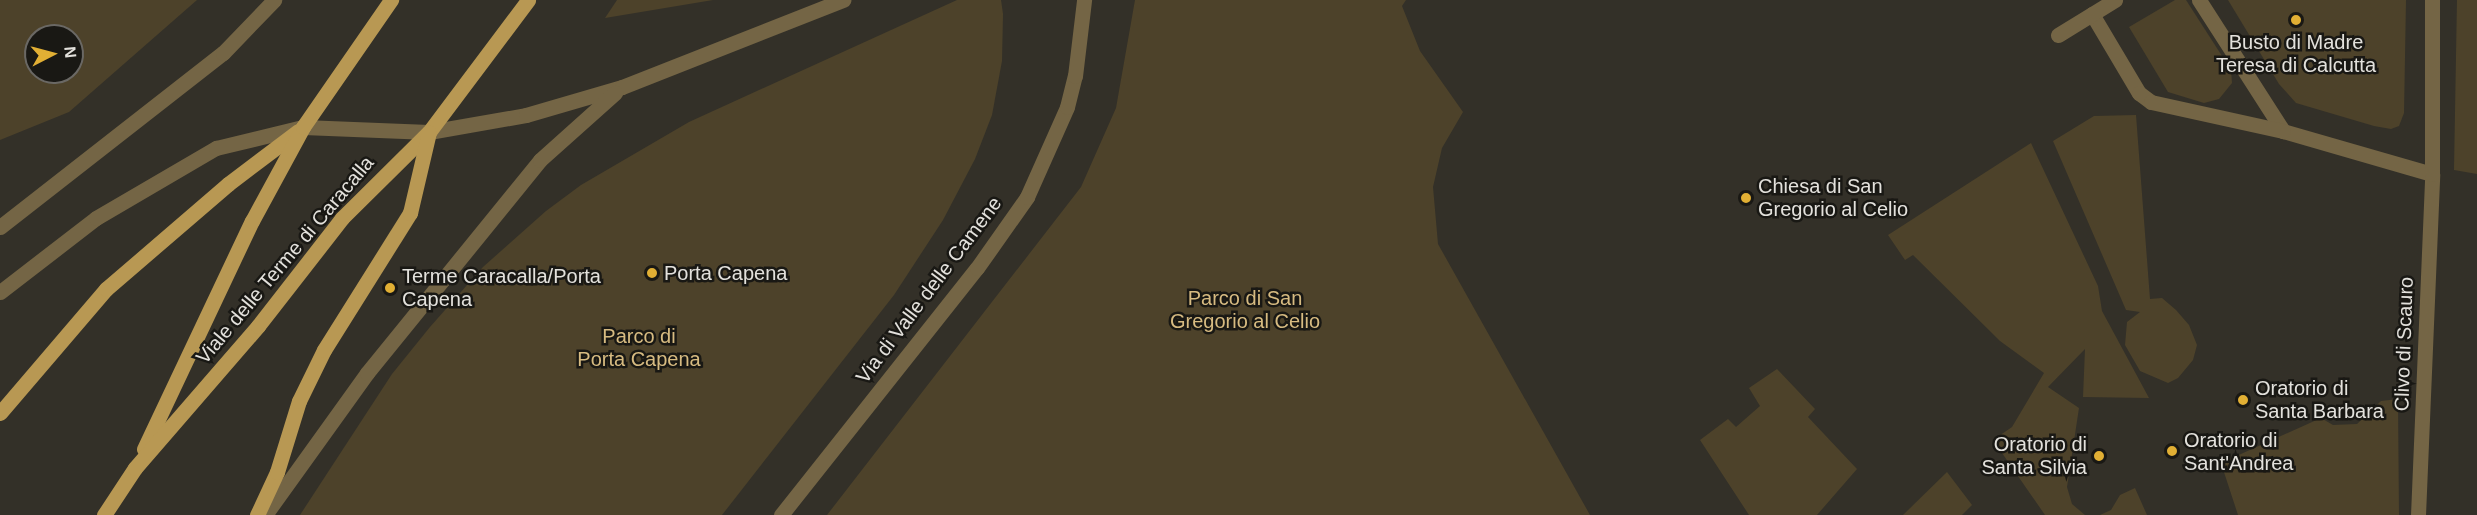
<!DOCTYPE html>
<style>
body{margin:0}
#map{position:relative;width:2477px;height:515px;overflow:hidden;background:#333028;font-family:Helvetica,sans-serif}
div>[style]{position:absolute}
.green>*{inset:0;background:#4d422a}
.minor>*{height:15px;margin:-7.5px;padding:0 7.5px;transform-origin:7.5px;border-radius:7.5px;background:#746545}
.major>*{height:15px;margin:-7.5px;padding:0 7.5px;transform-origin:7.5px;border-radius:7.5px;background:#b89853}
.dots>*{width:16px;height:16px;translate:-50% -50%;box-sizing:border-box;border:3px solid #191814;border-radius:50%}
span{translate:-50% -50%;white-space:nowrap;text-align:center;line-height:1.15;-webkit-text-stroke:5px #191814;paint-order:stroke}
.poi-label{font-size:20px;color:#e3e1dc}
.left{translate:0 -50%;text-align:left}
.right{translate:-100% -50%;text-align:right}
.street-label{font-size:20px;color:#e3e1dc}
.park-label{font-size:20px;color:#d7bb81}
.north{position:absolute;left:24px;top:24px;width:60px;height:60px;box-sizing:border-box;background:#191814;border:2px solid #6a6864;border-radius:50%;rotate:84deg;font-size:16px;font-weight:700;line-height:24px;text-align:center;color:#e3e1dc}
.north::after{content:'';display:block;margin:auto;width:21px;height:27px;background:#e1af34;clip-path:polygon(50% 0,100% 100%,50% 72%,0 100%)}
</style>
<div id="map">
<div class="green">
<i style="clip-path:polygon(evenodd,0 0,197px 0,69px 112px,0 140px,0 0,36px 36px,72px 36px,72px 72px,36px 72px,36px 36px)"></i>
<i style="clip-path:polygon(617px 0,713px 0,605px 18px)"></i>
<i style="clip-path:polygon(957px 0,1001px 0,1003px 14px,1002px 61px,992px 115px,975px 159px,943px 220px,894px 295px,722px 515px,300px 515px,392px 374px,430px 327px,483px 267px,546px 211px,581px 185px,689px 122px)"></i>
<i style="clip-path:polygon(1135px 0,1406px 0,1402px 6px,1420px 51px,1463px 112px,1442px 148px,1433px 187px,1438px 244px,1590px 515px,827px 515px,1081px 187px,1116px 108px)"></i>
<i style="clip-path:polygon(2175px 0,2186px 0,2231px 70px,2232px 83px,2219px 99px,2204px 103px,2168px 92px,2129px 27px)"></i>
<i style="clip-path:polygon(2228px 0,2406px 0,2404px 113px,2399px 126px,2391px 129px,2374px 126px,2296px 103px,2279px 84px)"></i>
<i style="clip-path:polygon(2457px 0,2477px 0,2477px 174px,2454px 170px)"></i>
<i style="clip-path:polygon(2136px 115px,2150px 299px,2162px 298px,2176px 310px,2189px 325px,2197px 345px,2193px 360px,2178px 378px,2168px 383px,2140px 371px,2125px 345px,2127px 322px,2140px 312px,2126px 310px,2053px 141px,2094px 116px)"></i>
<i style="clip-path:polygon(2031px 143px,2098px 286px,2102px 311px,2149px 398px,2083px 397px,2085px 349px,2048px 387px,2079px 408px,2067px 487px,2072px 504px,2085px 515px,2045px 515px,1993px 440px,2012px 427px,2044px 373px,2000px 341px,1913px 255px,1905px 260px,1888px 235px)"></i>
<i style="clip-path:polygon(1777px 369px,1815px 409px,1808px 417px,1857px 469px,1817px 515px,1749px 515px,1700px 440px,1728px 419px,1736px 427px,1760px 406px,1749px 388px)"></i>
<i style="clip-path:polygon(2398px 399px,2399px 515px,2238px 515px,2221px 463px,2321px 418px,2333px 425px,2357px 424px,2381px 401px)"></i>
<i style="clip-path:polygon(1947px 472px,1972px 505px,1962px 515px,1903px 515px)"></i>
<i style="clip-path:polygon(2135px 488px,2147px 515px,2100px 515px,2111px 510px,2120px 495px)"></i>
</div>
<div class="minor">
<i style="left:2199px;top:0;width:156px;rotate:57.3deg"></i>
<i style="left:2283px;top:131px;width:155px;rotate:16.1deg"></i>
<i style="left:2092px;top:14px;width:92px;rotate:59.3deg"></i>
<i style="left:2139px;top:93px;width:15px;rotate:37deg"></i>
<i style="left:2151px;top:102px;width:135px;rotate:12.4deg"></i>
<i style="left:2058px;top:35px;width:67px;rotate:-31.6deg"></i>
<i style="left:0;top:227px;width:283px;rotate:-38deg"></i>
<i style="left:223px;top:53px;width:74px;rotate:-46.1deg"></i>
<i style="left:0;top:292px;width:121px;rotate:-37.6deg"></i>
<i style="left:96px;top:218px;width:139px;rotate:-30.3deg"></i>
<i style="left:216px;top:148px;width:89px;rotate:-13.6deg"></i>
<i style="left:303px;top:127px;width:126px;rotate:2.3deg"></i>
<i style="left:429px;top:132px;width:98px;rotate:-9.9deg"></i>
<i style="left:526px;top:115px;width:100px;rotate:-16.3deg"></i>
<i style="left:622px;top:87px;width:238px;rotate:-21.5deg"></i>
<i style="left:265px;top:515px;width:175px;rotate:-54.3deg"></i>
<i style="left:367px;top:373px;width:274px;rotate:-50.9deg"></i>
<i style="left:540px;top:160px;width:101px;rotate:-41.8deg"></i>
<i style="left:781px;top:515px;width:315px;rotate:-51.6deg"></i>
<i style="left:977px;top:268px;width:87px;rotate:-54.8deg"></i>
<i style="left:1027px;top:197px;width:98px;rotate:-66deg"></i>
<i style="left:1067px;top:107px;width:32px;rotate:-76deg"></i>
<i style="left:1075px;top:76px;width:77px;rotate:-83.2deg"></i>
<i style="left:2418px;top:515px;width:341px;rotate:-87.6deg"></i>
<i style="left:2432px;top:174px;width:174px;rotate:-90deg"></i>
</div>
<div class="major">
<i style="left:0;top:413px;width:163px;rotate:-49.5deg"></i>
<i style="left:106px;top:289px;width:161px;rotate:-40.7deg"></i>
<i style="left:228px;top:184px;width:88px;rotate:-37.1deg"></i>
<i style="left:144px;top:449px;width:252px;rotate:-64.7deg"></i>
<i style="left:252px;top:221px;width:107px;rotate:-61.5deg"></i>
<i style="left:303px;top:127px;width:155px;rotate:-55.3deg"></i>
<i style="left:104px;top:515px;width:56px;rotate:-56.6deg"></i>
<i style="left:135px;top:468px;width:188px;rotate:-49.1deg"></i>
<i style="left:258px;top:326px;width:137px;rotate:-52.1deg"></i>
<i style="left:342px;top:218px;width:122px;rotate:-44.7deg"></i>
<i style="left:429px;top:132px;width:165px;rotate:-53.1deg"></i>
<i style="left:257px;top:515px;width:47px;rotate:-65.1deg"></i>
<i style="left:277px;top:472px;width:74px;rotate:-72.8deg"></i>
<i style="left:299px;top:401px;width:57px;rotate:-63.9deg"></i>
<i style="left:324px;top:350px;width:162px;rotate:-57.9deg"></i>
<i style="left:410px;top:213px;width:83px;rotate:-76.8deg"></i>
</div>
<div class="dots">
<i style="left:2296px;top:20px;background:#e1af34"></i>
<i style="left:1746px;top:198px;background:#e1af34"></i>
<i style="left:652px;top:273px;background:#e1af34"></i>
<i style="left:390px;top:288px;background:#e1af34"></i>
<i style="left:2243px;top:400px;background:#e1af34"></i>
<i style="left:2172px;top:451px;background:#e1af34"></i>
<i style="left:2099px;top:456px;background:#e1af34"></i>
</div>
<div class="poi-label">
<span style="left:2296px;top:54px">Busto di Madre<br>Teresa di Calcutta</span>
<span class="left" style="left:1758px;top:198px">Chiesa di San<br>Gregorio al Celio</span>
<span class="left" style="left:664px;top:273px">Porta Capena</span>
<span class="left" style="left:402px;top:288px">Terme Caracalla/Porta<br>Capena</span>
<span class="left" style="left:2255px;top:400px">Oratorio di<br>Santa Barbara</span>
<span class="left" style="left:2184px;top:452px">Oratorio di<br>Sant'Andrea</span>
<span class="right" style="left:2087px;top:456px">Oratorio di<br>Santa Silvia</span>
</div>
<div class="street-label">
<span style="left:285px;top:260px;rotate:-50deg">Viale delle Terme di Caracalla</span>
<span style="left:929px;top:290px;rotate:-53deg">Via di Valle delle Camene</span>
<span style="left:2404px;top:344px;rotate:-88deg">Clivo di Scauro</span>
</div>
<div class="park-label">
<span style="left:1245px;top:310px">Parco di San<br>Gregorio al Celio</span>
<span style="left:639px;top:348px">Parco di<br>Porta Capena</span>
</div>
<div class="north">N</div>
</div>
